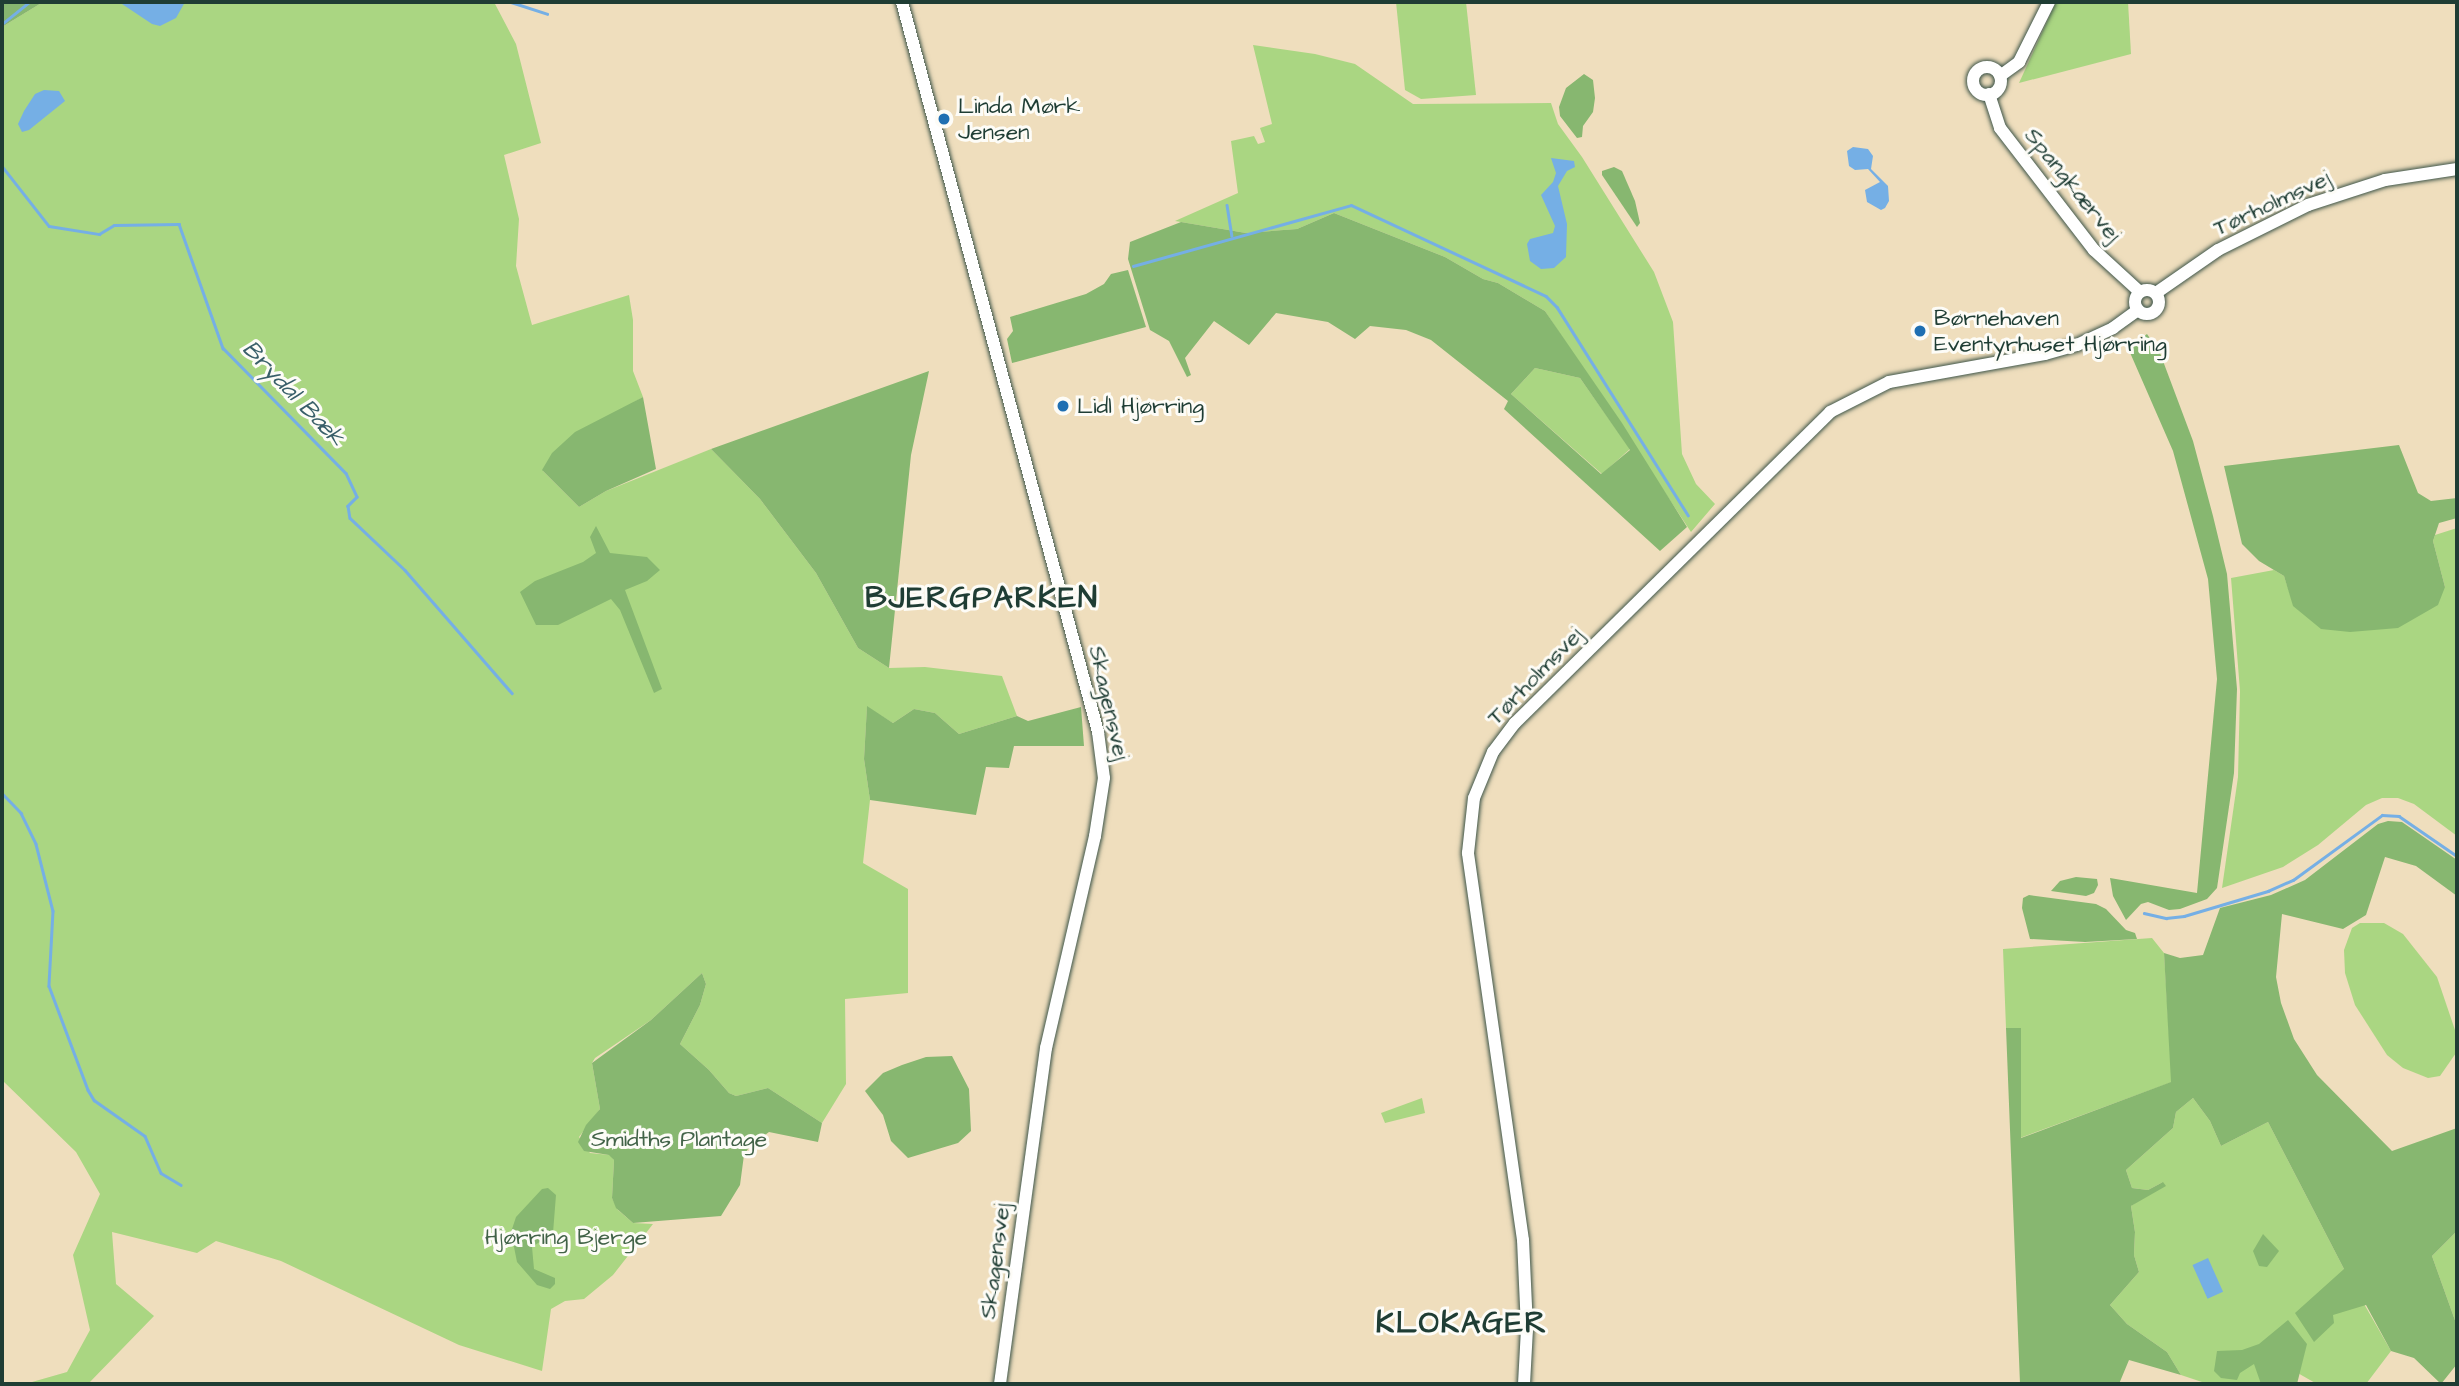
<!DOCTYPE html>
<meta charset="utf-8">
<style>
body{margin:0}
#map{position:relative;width:2459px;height:1386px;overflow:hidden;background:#efdebd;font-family:"Architects Daughter",sans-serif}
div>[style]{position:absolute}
.green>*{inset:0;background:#aad682}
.forest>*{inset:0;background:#87b770}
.water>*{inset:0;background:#75afe5;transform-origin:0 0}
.stream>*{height:2.5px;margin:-1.25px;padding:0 1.25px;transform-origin:1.25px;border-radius:1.25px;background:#75afe5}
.roads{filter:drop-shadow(0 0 2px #3e5549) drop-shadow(0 0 2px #3e5549)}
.secondary>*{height:12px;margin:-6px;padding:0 6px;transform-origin:6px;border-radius:6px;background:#fff}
.secondary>.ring{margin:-6px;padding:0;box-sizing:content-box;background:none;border:12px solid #fff;border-radius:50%}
.dots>*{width:19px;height:19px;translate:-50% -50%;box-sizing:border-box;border:4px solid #fdfcf7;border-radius:50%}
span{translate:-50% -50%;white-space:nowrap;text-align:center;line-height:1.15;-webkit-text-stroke:6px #fdfcf7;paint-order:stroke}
.poi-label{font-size:23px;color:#1f3d34}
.left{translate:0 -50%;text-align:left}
.street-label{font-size:23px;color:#1f3d34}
.park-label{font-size:23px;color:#426348}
.water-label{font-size:24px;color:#395f69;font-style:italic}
.district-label{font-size:30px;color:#1f3d34;font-weight:700;letter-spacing:2px}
.frame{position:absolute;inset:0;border:4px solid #1f3d34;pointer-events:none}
</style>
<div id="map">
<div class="green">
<i style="clip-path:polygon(43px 2px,494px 2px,516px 44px,541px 143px,504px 155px,519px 219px,516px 266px,532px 325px,629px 295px,633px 320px,633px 371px,643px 397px,619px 411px,543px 471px,579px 507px,606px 491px,711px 449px,760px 499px,816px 573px,858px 648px,889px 668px,925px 667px,1002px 676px,1017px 716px,959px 734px,935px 713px,914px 709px,893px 723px,867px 707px,864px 759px,870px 800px,863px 863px,908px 889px,908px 993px,845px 999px,846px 1084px,822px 1123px,768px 1088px,736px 1096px,729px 1093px,709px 1070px,680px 1044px,700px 1005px,706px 984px,702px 973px,651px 1020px,595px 1058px,592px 1063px,600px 1109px,579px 1137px,590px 1153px,610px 1155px,614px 1160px,612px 1198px,618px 1210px,633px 1223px,653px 1224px,613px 1275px,584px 1299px,565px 1301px,551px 1309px,542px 1371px,459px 1345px,281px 1261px,216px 1241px,197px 1253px,112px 1232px,116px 1284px,154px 1316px,88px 1384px,25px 1384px,67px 1372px,90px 1330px,73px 1255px,100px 1194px,76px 1152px,2px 1080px,2px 27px)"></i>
<i style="clip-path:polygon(1396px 2px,1466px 2px,1476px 95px,1421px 99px,1405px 90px)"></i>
<i style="clip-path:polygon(2056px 2px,2128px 2px,2131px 54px,2019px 83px)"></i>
<i style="clip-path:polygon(1253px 45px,1315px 54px,1355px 64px,1413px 104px,1551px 103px,1558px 124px,1582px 157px,1654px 272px,1673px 322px,1682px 454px,1696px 484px,1715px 504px,1691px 532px,1545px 311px,1498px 283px,1483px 279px,1445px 257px,1334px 213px,1297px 229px,1246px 233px,1175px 221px,1238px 193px,1231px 141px,1254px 136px,1258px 144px,1265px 142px,1260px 128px,1272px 124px)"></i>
<i style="clip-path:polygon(1535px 368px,1580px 378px,1630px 449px,1602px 474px,1511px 394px)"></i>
<i style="clip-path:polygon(2457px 528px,2457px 836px,2414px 804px,2398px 798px,2382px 798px,2366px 805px,2318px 845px,2283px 867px,2222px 888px,2238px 777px,2240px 691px,2231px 578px,2274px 570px,2284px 576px,2294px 606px,2445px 587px,2433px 541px,2435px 535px)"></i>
<i style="clip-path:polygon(2360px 923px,2384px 923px,2403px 934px,2437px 977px,2456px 1033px,2456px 1053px,2440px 1076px,2428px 1078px,2403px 1068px,2387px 1055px,2355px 1005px,2345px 973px,2344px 950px,2352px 928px)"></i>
<i style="clip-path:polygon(2152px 938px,2164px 953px,2172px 1082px,2020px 1138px,2021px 1028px,2006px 1028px,2003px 949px)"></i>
<i style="clip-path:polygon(1422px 1098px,1425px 1113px,1385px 1123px,1381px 1113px)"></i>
<i style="clip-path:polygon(2193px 1098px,2210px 1121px,2221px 1146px,2268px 1122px,2344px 1269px,2391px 1351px,2366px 1384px,2317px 1384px,2296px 1372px,2278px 1384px,2208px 1384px,2181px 1375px,2167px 1352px,2127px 1324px,2110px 1305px,2139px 1272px,2134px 1255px,2135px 1232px,2131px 1206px,2163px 1182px,2148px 1190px,2132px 1188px,2126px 1170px,2173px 1128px,2176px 1112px)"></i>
<i style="clip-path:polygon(2457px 1231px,2457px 1326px,2432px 1256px)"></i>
</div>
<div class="forest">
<i style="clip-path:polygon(2px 2px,43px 2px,2px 27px)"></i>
<i style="clip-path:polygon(1584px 74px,1593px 80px,1595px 98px,1593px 112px,1583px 126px,1582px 137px,1577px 138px,1560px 116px,1559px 107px,1566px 88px)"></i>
<i style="clip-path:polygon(1614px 167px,1622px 171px,1635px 201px,1640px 223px,1637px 227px,1602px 175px,1602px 171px)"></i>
<i style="clip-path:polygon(evenodd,1334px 213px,1445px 257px,1483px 279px,1498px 283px,1545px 311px,1622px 423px,1687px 527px,1660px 551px,1504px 409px,1508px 401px,1431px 340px,1406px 330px,1370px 326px,1355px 339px,1328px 322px,1276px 313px,1249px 345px,1214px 321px,1185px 358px,1191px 375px,1187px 377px,1169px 341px,1150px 330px,1128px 259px,1130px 242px,1181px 222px,1246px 233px,1297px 229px,1334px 213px,1535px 368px,1580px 378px,1630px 450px,1601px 474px,1511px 394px,1535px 368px)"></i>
<i style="clip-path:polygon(1128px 270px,1146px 327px,1012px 363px,1007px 339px,1013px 331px,1010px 317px,1086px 294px,1104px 284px,1111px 274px)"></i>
<i style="clip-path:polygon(2147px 334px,2160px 353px,2193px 441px,2213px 516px,2227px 574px,2237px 689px,2234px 773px,2217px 888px,2207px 899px,2180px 909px,2169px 910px,2148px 902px,2141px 904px,2126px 920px,2113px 896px,2110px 878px,2197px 893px,2217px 679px,2208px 579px,2173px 451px,2128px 348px)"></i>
<i style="clip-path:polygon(929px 371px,911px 455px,889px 668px,858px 648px,816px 573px,760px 499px,711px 449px)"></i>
<i style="clip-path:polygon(643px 397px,656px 469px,606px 491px,579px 507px,542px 470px,552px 453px,575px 432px)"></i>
<i style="clip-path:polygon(2399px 445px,2418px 493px,2431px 501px,2457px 498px,2457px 518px,2439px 523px,2433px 541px,2445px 587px,2438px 605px,2398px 628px,2350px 632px,2321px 629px,2293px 606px,2284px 576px,2259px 561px,2242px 544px,2224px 466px)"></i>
<i style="clip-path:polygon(596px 526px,610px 553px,647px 557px,660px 570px,647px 581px,625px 590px,662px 689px,654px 693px,620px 610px,611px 599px,558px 625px,536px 625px,520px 592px,535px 581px,583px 562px,596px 553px,590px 537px)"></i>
<i style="clip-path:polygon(867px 706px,893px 723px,914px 709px,935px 713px,959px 734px,1017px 716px,1028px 721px,1081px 707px,1084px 746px,1014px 746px,1009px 768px,986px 767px,976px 815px,870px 800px,864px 759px)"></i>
<i style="clip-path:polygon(2388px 821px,2402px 822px,2457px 860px,2457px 896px,2416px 866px,2385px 857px,2366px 915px,2343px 929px,2282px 914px,2276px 977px,2281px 1003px,2294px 1039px,2317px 1075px,2392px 1151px,2457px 1128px,2457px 1231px,2432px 1256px,2457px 1326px,2457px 1364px,2441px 1384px,2414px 1358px,2391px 1351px,2366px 1305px,2333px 1315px,2334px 1323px,2314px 1342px,2295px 1313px,2344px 1269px,2268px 1122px,2221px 1146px,2210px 1121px,2193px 1098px,2176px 1112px,2173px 1128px,2126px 1170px,2132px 1188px,2148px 1190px,2163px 1182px,2166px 1186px,2131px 1206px,2135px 1232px,2134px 1255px,2139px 1272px,2110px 1305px,2127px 1324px,2167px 1352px,2181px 1375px,2129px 1360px,2119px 1384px,2020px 1384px,2006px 1028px,2021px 1028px,2021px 1138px,2171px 1082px,2164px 953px,2180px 958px,2203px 955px,2220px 908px,2271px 895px,2305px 880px,2378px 824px)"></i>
<i style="clip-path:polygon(2076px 877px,2097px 879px,2098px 885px,2094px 893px,2086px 896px,2051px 891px,2060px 881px)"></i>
<i style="clip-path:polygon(2029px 895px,2096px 904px,2106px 909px,2126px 930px,2135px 933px,2137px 939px,2085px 942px,2030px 939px,2022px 908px,2023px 898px)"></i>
<i style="clip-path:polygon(702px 973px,706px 984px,700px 1005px,680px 1044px,709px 1070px,729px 1093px,736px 1096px,768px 1088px,822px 1123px,818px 1142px,769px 1132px,750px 1146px,744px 1155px,740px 1185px,721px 1216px,633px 1223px,616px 1208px,612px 1198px,614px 1160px,609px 1155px,584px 1151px,578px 1142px,586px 1125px,600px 1109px,592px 1063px,651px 1020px)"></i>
<i style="clip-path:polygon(952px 1056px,969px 1089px,971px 1131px,958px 1143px,908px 1158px,891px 1141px,883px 1115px,865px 1091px,883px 1073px,902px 1065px,926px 1057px)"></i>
<i style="clip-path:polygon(548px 1188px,556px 1195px,553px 1233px,532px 1247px,534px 1269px,555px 1278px,555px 1284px,550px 1289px,537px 1285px,517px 1262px,511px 1232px,516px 1217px,542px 1189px)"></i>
<i style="clip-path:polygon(2263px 1234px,2279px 1251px,2267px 1267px,2259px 1266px,2253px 1251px)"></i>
<i style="clip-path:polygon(2288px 1320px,2307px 1344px,2297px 1384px,2261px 1384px,2254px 1364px,2240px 1373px,2237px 1380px,2221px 1378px,2214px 1371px,2217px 1351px,2242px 1350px,2259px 1344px)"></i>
</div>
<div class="water">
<i style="clip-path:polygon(119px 2px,185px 2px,176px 18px,160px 26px,152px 24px)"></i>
<i style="clip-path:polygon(44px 90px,59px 91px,65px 101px,29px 130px,22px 132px,18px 124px,24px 111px,35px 94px)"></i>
<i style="clip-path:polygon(1853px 147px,1868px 149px,1873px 156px,1871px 169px,1888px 186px,1889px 201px,1885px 208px,1881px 210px,1867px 202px,1865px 190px,1880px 182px,1868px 169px,1855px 170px,1849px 166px,1847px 151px)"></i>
<i style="clip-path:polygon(1551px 158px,1574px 161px,1575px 167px,1567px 171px,1558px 186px,1567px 224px,1566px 257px,1554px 268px,1541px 269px,1530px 261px,1527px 244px,1530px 239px,1553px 233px,1555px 226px,1541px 195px,1553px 182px,1556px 173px)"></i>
<i style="left:2208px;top:1258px;width:37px;height:17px;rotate:66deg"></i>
</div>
<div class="stream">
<i style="left:511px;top:2px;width:38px;rotate:18deg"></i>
<i style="left:2px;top:24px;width:35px;rotate:-39deg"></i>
<i style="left:2px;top:166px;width:76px;rotate:51.9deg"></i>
<i style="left:49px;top:226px;width:51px;rotate:9.1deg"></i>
<i style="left:99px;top:234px;width:17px;rotate:-31deg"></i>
<i style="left:114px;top:225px;width:65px;rotate:-0.9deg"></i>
<i style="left:179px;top:224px;width:132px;rotate:70.5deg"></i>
<i style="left:223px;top:348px;width:175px;rotate:45.5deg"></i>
<i style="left:346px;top:473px;width:26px;rotate:65deg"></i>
<i style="left:357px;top:497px;width:13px;rotate:135deg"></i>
<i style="left:348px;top:506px;width:12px;rotate:81deg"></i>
<i style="left:350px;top:518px;width:76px;rotate:43.4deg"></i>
<i style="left:405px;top:570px;width:163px;rotate:49deg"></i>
<i style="left:1227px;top:205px;width:31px;rotate:81deg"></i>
<i style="left:1133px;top:266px;width:226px;rotate:-15.6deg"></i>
<i style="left:1351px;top:205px;width:215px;rotate:25deg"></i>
<i style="left:1546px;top:296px;width:16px;rotate:45deg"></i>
<i style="left:1557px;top:307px;width:246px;rotate:57.8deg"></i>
<i style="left:2px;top:793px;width:28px;rotate:46deg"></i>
<i style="left:21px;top:813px;width:34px;rotate:64deg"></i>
<i style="left:36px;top:844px;width:69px;rotate:75.8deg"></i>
<i style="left:53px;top:911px;width:75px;rotate:93.1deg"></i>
<i style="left:49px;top:986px;width:111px;rotate:69.4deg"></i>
<i style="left:88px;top:1090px;width:12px;rotate:59deg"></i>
<i style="left:94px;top:1100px;width:62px;rotate:35.2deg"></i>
<i style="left:145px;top:1136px;width:40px;rotate:66.6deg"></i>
<i style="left:161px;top:1173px;width:23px;rotate:31deg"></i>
<i style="left:2144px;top:913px;width:23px;rotate:13deg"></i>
<i style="left:2166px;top:918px;width:18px;rotate:-6deg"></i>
<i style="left:2184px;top:916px;width:88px;rotate:-16.6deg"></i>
<i style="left:2268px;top:891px;width:27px;rotate:-24deg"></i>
<i style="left:2293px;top:880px;width:110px;rotate:-36.1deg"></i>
<i style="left:2382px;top:815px;width:17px;rotate:3deg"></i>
<i style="left:2399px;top:816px;width:70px;rotate:34.6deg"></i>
</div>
<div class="roads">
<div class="secondary">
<i style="left:902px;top:2px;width:756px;rotate:74.97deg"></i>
<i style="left:1098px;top:732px;width:46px;rotate:82.6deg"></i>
<i style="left:1104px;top:778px;width:59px;rotate:98.8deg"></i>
<i style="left:1095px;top:836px;width:218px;rotate:103deg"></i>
<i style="left:1046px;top:1048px;width:339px;rotate:97.8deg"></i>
<i class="ring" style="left:1973px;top:67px;width:16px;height:16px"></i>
<i style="left:2000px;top:76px;width:24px;rotate:-36deg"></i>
<i style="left:2019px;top:62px;width:67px;rotate:-63.4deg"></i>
<i style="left:1989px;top:94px;width:36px;rotate:72deg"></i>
<i style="left:2000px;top:128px;width:154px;rotate:52.4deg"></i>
<i style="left:2094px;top:250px;width:62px;rotate:42.4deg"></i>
<i class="ring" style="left:2135px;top:290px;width:12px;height:12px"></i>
<i style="left:2156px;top:293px;width:75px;rotate:-34.7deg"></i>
<i style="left:2218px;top:250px;width:101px;rotate:-26.6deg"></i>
<i style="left:2308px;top:205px;width:81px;rotate:-18deg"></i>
<i style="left:2385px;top:180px;width:73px;rotate:-8.7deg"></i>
<i style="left:1524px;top:1384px;width:56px;rotate:-86.9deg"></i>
<i style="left:1527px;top:1328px;width:88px;rotate:-92.6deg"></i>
<i style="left:1523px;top:1240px;width:391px;rotate:-98.1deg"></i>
<i style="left:1468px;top:853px;width:55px;rotate:-83.8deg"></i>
<i style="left:1474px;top:798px;width:50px;rotate:-67.6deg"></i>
<i style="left:1493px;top:752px;width:36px;rotate:-53deg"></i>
<i style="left:1515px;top:723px;width:443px;rotate:-44.6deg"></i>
<i style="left:1830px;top:412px;width:66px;rotate:-27deg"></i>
<i style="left:1889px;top:382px;width:158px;rotate:-10.2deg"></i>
<i style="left:2045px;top:354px;width:33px;rotate:-16deg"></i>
<i style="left:2077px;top:345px;width:40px;rotate:-25deg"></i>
<i style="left:2113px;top:328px;width:31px;rotate:-36deg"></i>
</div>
</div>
<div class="dots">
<i style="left:944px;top:119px;background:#1f6fb2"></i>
<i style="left:1920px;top:331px;background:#1f6fb2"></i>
<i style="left:1063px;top:406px;background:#1f6fb2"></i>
</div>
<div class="poi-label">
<span class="left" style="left:958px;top:119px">Linda Mørk<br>Jensen</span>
<span class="left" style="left:1934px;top:331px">Børnehaven<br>Eventyrhuset Hjørring</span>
<span class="left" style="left:1077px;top:406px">Lidl Hjørring</span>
</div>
<div class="street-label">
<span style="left:2073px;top:185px;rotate:51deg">Spangkærvej</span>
<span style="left:2272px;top:203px;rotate:-25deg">Tørholmsvej</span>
<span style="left:1535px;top:676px;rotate:-46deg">Tørholmsvej</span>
<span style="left:1109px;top:703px;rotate:77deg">Skagensvej</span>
<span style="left:995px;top:1261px;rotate:-83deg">Skagensvej</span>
</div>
<div class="park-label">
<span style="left:679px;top:1139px">Smidths Plantage</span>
<span style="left:566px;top:1237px">Hjørring Bjerge</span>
</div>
<div class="water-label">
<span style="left:293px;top:394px;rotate:46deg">Brydal Bæk</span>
</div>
<div class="district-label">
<span style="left:982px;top:598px">BJERGPARKEN</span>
<span style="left:1462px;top:1323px">KLOKAGER</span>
</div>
<div class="frame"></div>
</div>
